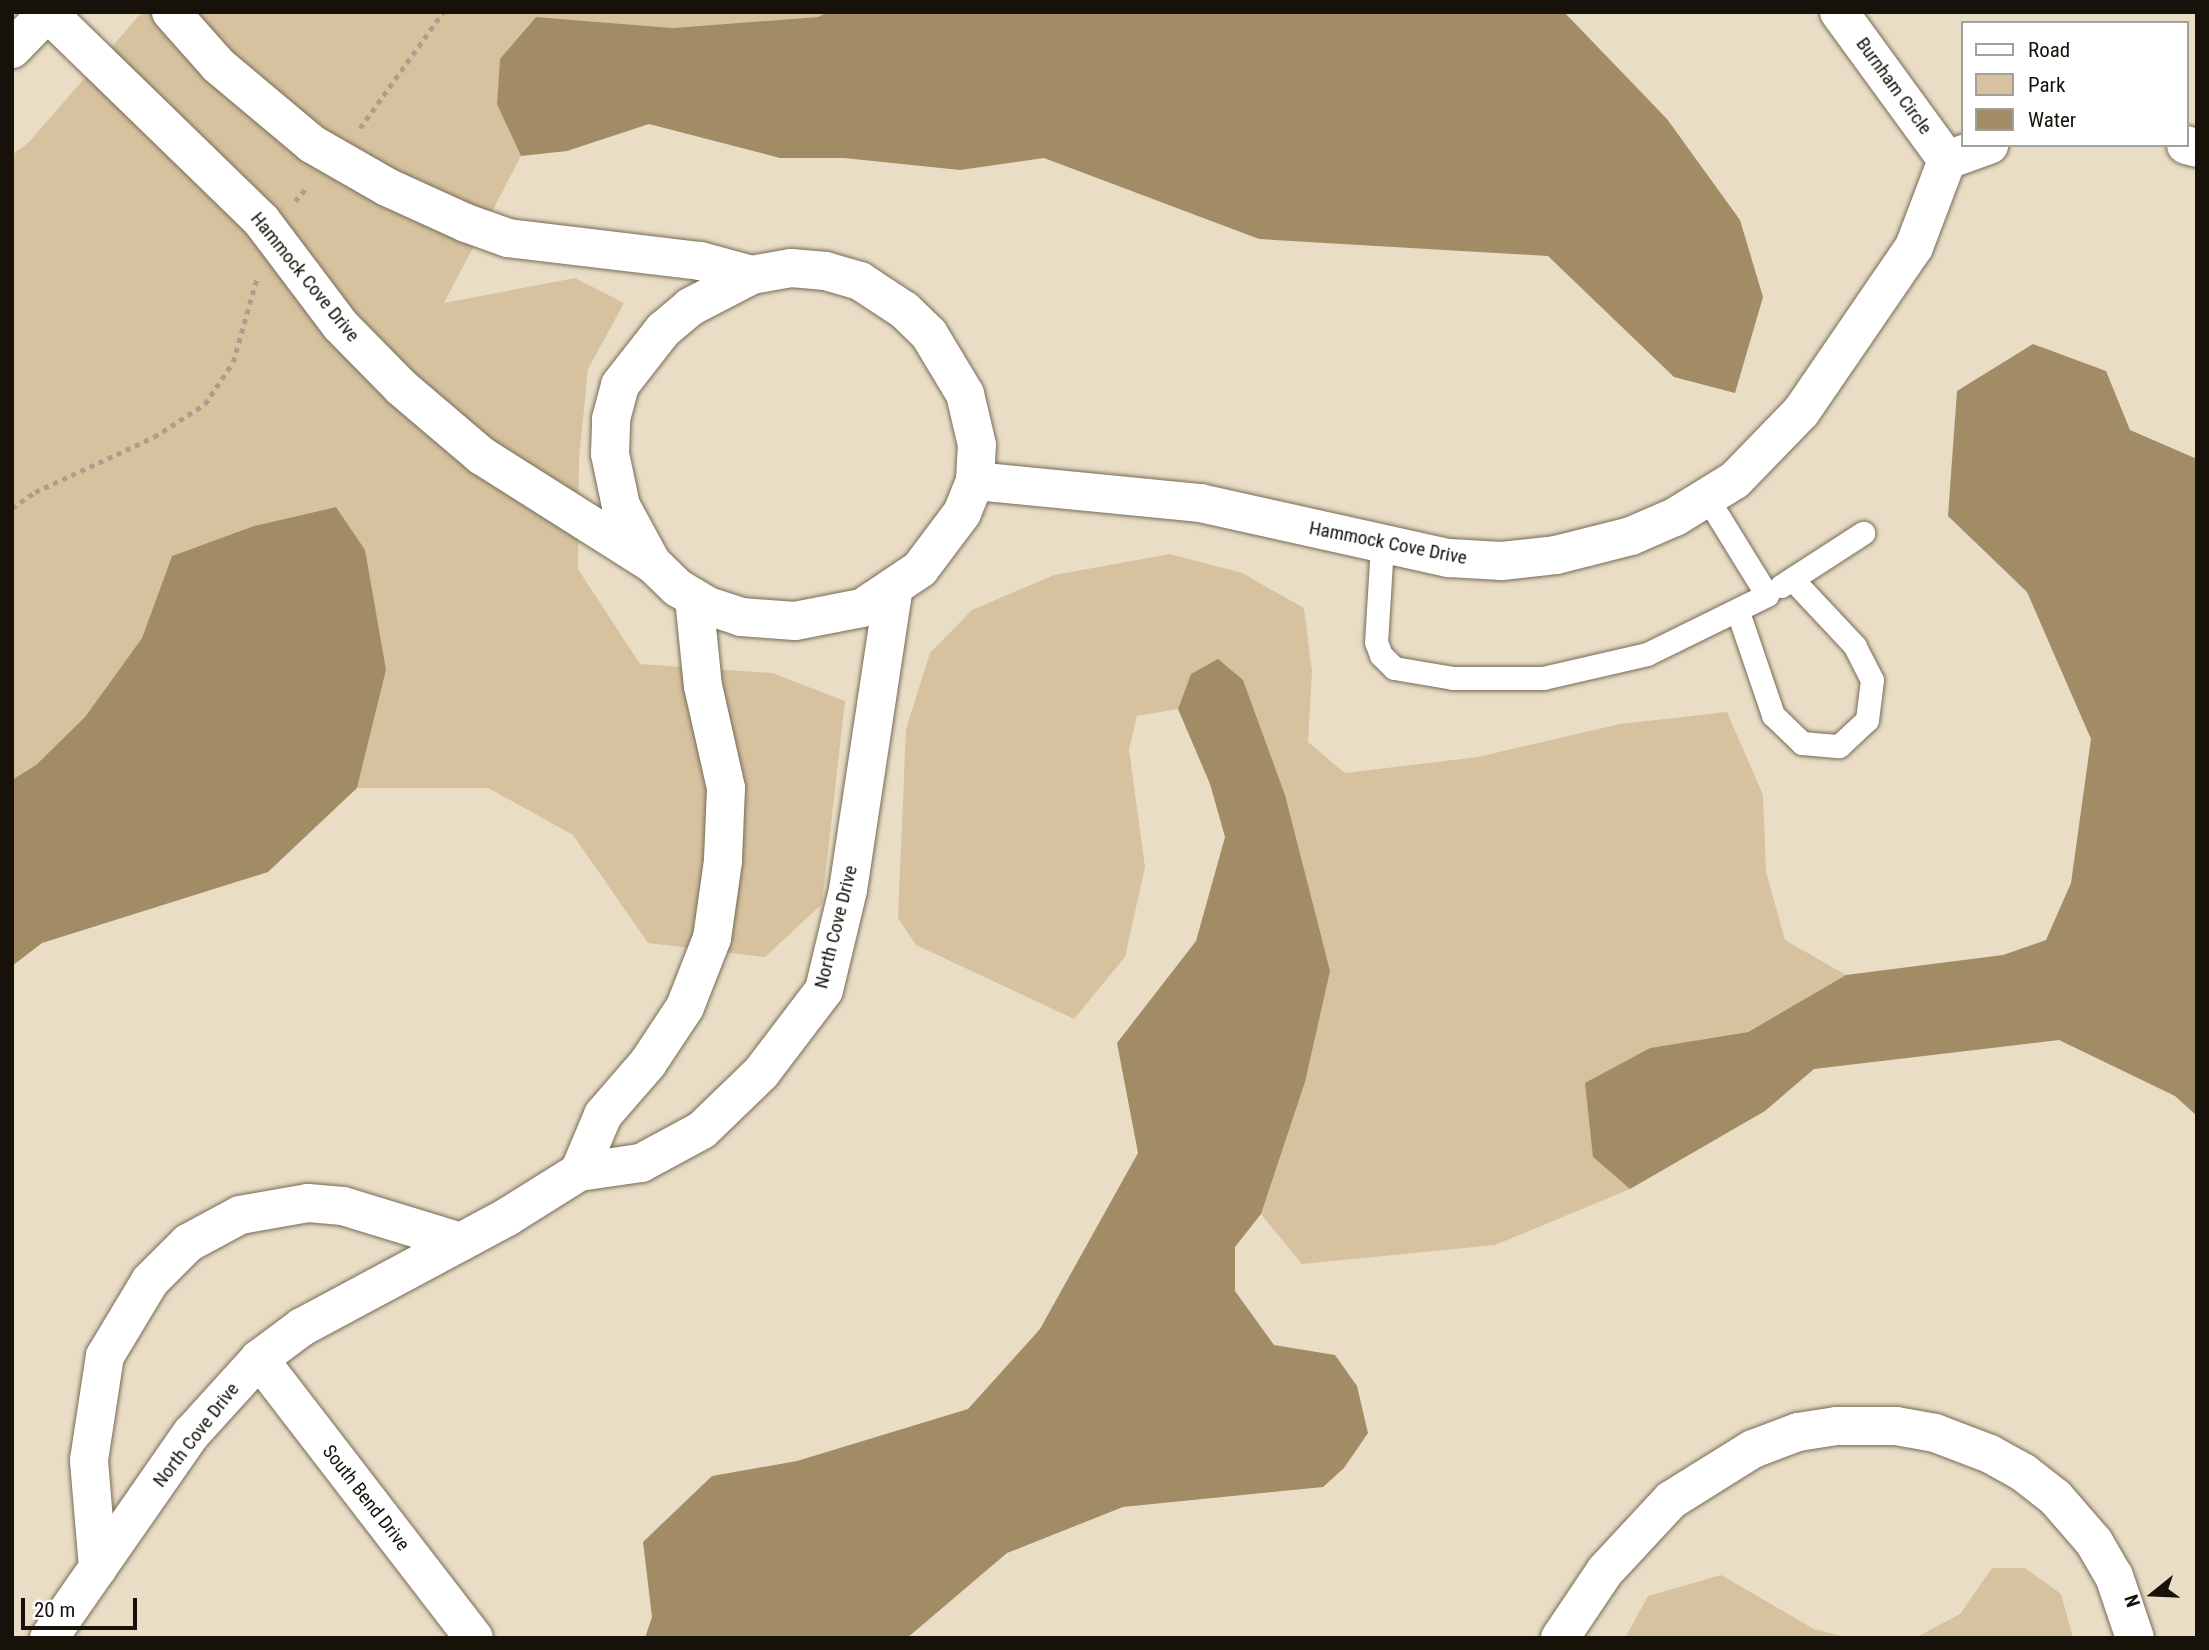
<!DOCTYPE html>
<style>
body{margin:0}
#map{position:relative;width:2209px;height:1650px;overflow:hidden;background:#eaddc6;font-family:"Roboto Condensed",sans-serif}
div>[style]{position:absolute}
.green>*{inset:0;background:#d6c29f}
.water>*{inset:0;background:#a28c65}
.path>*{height:4.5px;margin-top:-2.25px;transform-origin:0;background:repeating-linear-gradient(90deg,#a99f8c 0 5px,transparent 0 10px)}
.roads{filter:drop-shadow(0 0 2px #776b57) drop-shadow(0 0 2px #776b57)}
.lane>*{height:23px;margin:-11.5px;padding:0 11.5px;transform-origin:11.5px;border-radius:11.5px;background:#fff}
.street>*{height:38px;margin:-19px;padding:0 19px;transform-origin:19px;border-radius:19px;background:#fff}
span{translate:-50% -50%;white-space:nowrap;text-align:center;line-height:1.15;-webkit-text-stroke:5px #fff;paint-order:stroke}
.street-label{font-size:19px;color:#16120a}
.frame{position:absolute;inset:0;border:14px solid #16120a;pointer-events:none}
.legend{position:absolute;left:1961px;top:21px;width:228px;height:126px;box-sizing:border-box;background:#fff;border:2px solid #a2a09d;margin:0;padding:9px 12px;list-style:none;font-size:21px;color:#16120a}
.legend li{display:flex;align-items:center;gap:14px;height:35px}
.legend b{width:35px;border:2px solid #a2a09d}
.north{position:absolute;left:2118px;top:1559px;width:70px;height:70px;-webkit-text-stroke:5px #fff;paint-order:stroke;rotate:252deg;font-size:19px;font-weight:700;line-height:28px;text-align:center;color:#16120a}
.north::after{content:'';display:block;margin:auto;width:24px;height:32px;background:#16120a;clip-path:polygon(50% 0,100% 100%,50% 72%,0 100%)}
.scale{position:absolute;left:21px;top:1598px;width:116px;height:32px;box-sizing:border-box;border:4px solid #16120a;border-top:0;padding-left:9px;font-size:21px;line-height:24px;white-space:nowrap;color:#16120a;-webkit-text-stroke:5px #fff;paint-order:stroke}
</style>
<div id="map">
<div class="green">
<i style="clip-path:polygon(142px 12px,828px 12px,818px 17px,673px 28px,536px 17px,500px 60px,498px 104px,521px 156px,444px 303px,575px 278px,624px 303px,588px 369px,579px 459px,578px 569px,640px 664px,772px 673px,845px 701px,822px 904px,765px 957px,648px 943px,573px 835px,488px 788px,357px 788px,386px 670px,335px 507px,254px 526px,172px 556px,142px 638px,85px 717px,36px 765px,12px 780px,12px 155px,29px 142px)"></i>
<i style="clip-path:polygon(1170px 554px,1242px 573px,1304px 608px,1312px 672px,1308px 742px,1345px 773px,1478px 757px,1620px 724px,1727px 712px,1763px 795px,1766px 872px,1785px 940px,1846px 975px,1747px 1032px,1650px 1048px,1593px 1157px,1630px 1189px,1495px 1245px,1302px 1264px,1261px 1214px,1305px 1082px,1191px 674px,1178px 709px,1137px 716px,1129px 749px,1145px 867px,1125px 957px,1074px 1019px,916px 945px,898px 918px,906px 729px,930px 653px,972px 610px,1054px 575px)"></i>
<i style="clip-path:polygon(1992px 1568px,2025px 1568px,2061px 1594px,2073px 1638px,1915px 1638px,1960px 1614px)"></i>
<i style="clip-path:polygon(1721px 1575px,1814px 1629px,1850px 1638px,1625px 1638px,1648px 1596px)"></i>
</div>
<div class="water">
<i style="clip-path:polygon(828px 12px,1564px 12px,1667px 119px,1740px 220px,1763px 297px,1735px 393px,1674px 377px,1548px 256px,1259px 239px,1044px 158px,960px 170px,844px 158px,780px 158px,649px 124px,567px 151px,521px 156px,497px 104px,500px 59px,536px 17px,673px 28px,818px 17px)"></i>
<i style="clip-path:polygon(2033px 344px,2106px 371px,2130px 430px,2197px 459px,2197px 1116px,2175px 1096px,2059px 1040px,1814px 1069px,1765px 1111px,1630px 1189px,1593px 1157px,1585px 1083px,1650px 1048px,1748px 1032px,1846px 975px,2003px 955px,2046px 940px,2071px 883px,2091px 739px,2027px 592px,1948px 516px,1957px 391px)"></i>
<i style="clip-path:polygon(336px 507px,365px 550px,386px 670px,357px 788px,268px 872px,42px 943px,12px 966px,12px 780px,36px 765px,85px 717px,142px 638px,172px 556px,254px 526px)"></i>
<i style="clip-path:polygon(1218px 659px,1243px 680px,1285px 795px,1330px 971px,1305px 1082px,1261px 1214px,1235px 1247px,1235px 1291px,1274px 1345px,1335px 1355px,1357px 1386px,1368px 1433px,1344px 1468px,1323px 1487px,1123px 1507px,1007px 1553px,907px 1638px,645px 1638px,652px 1617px,643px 1542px,712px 1476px,797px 1461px,968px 1409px,1040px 1329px,1138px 1153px,1117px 1043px,1196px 941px,1225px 837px,1210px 784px,1178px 709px,1191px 674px)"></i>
</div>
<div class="path">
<i style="left:360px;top:128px;width:143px;rotate:-54.4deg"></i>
<i style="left:295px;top:201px;width:18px;rotate:-49deg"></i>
<i style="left:12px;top:508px;width:28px;rotate:-35deg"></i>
<i style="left:35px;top:492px;width:131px;rotate:-24.8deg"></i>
<i style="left:154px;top:437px;width:61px;rotate:-32.9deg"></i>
<i style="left:205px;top:404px;width:50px;rotate:-56.3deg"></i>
<i style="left:233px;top:362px;width:87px;rotate:-74.1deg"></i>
</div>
<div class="roads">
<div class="lane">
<i style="left:1382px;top:545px;width:97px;rotate:93.5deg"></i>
<i style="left:1376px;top:642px;width:14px;rotate:69deg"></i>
<i style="left:1381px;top:655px;width:18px;rotate:45deg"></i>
<i style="left:1394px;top:668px;width:60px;rotate:9.6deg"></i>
<i style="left:1453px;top:678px;width:90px"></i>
<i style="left:1543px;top:678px;width:107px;rotate:-13deg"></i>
<i style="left:1647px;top:654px;width:134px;rotate:-26.2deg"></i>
<i style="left:1767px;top:595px;width:114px;rotate:-121.7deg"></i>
<i style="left:1781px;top:586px;width:98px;rotate:-32.9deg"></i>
<i style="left:1738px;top:612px;width:109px;rotate:71.2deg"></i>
<i style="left:1773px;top:715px;width:40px;rotate:44deg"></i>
<i style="left:1802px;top:743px;width:37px;rotate:5deg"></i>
<i style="left:1839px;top:746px;width:38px;rotate:-43deg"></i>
<i style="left:1867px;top:720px;width:40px;rotate:-82.9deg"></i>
<i style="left:1872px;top:680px;width:38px;rotate:-117deg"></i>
<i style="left:1855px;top:646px;width:92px;rotate:-133.2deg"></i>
</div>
<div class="street">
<i style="left:47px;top:12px;width:298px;rotate:44.2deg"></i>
<i style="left:261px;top:220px;width:131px;rotate:53deg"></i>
<i style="left:340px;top:325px;width:88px;rotate:45.5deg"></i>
<i style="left:402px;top:388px;width:105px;rotate:40.4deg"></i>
<i style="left:482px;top:456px;width:202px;rotate:32.3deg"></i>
<i style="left:653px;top:564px;width:35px;rotate:44deg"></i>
<i style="left:678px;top:588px;width:35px;rotate:31deg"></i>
<i style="left:708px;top:606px;width:35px;rotate:18deg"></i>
<i style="left:741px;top:617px;width:54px;rotate:4.2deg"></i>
<i style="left:795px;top:621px;width:68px;rotate:-11deg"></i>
<i style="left:862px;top:608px;width:70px;rotate:-33.9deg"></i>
<i style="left:920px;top:569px;width:70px;rotate:-53.1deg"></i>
<i style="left:962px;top:513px;width:35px;rotate:-68deg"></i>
<i style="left:975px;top:481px;width:36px;rotate:-87deg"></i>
<i style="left:977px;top:445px;width:52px;rotate:-103.2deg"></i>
<i style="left:965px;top:394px;width:70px;rotate:-121deg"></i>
<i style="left:929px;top:334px;width:35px;rotate:-136deg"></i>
<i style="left:904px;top:310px;width:53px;rotate:-146.6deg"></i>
<i style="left:860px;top:281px;width:35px;rotate:-164deg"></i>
<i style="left:826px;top:271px;width:35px;rotate:-175deg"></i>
<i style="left:791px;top:268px;width:40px;rotate:170deg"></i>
<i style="left:752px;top:275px;width:54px;rotate:-164.9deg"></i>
<i style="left:700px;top:261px;width:193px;rotate:-173.2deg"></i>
<i style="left:508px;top:238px;width:45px;rotate:-160.3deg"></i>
<i style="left:466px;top:223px;width:87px;rotate:-155.5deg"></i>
<i style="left:387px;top:187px;width:86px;rotate:-150.2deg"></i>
<i style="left:312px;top:144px;width:123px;rotate:-140deg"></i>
<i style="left:218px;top:65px;width:71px;rotate:-131.6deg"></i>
<i style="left:1839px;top:12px;width:183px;rotate:53.9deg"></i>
<i style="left:12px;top:49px;width:52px;rotate:-45.8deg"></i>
<i style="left:2186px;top:145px;width:11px;rotate:15deg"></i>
<i style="left:1947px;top:160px;width:45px;rotate:-19.7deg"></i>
<i style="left:975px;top:481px;width:226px;rotate:5.6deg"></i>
<i style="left:1200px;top:503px;width:255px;rotate:12.5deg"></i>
<i style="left:1449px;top:558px;width:53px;rotate:3.2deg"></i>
<i style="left:1502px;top:561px;width:54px;rotate:-6.3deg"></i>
<i style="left:1556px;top:555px;width:77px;rotate:-14.2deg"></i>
<i style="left:1631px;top:536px;width:48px;rotate:-23.4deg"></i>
<i style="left:1675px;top:517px;width:70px;rotate:-31.7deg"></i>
<i style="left:1735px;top:480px;width:95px;rotate:-45.9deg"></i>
<i style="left:1801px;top:412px;width:200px;rotate:-55.6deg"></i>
<i style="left:1914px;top:247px;width:93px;rotate:-69.2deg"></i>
<i style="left:651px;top:561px;width:63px;rotate:-118.6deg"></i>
<i style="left:621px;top:506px;width:53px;rotate:-101.9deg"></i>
<i style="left:610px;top:454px;width:35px;rotate:-88deg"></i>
<i style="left:611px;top:419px;width:35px;rotate:-75deg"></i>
<i style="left:620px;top:385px;width:70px;rotate:-52deg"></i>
<i style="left:663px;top:330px;width:35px;rotate:-40deg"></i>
<i style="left:690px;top:307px;width:70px;rotate:-27.3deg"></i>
<i style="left:694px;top:598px;width:88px;rotate:84.2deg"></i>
<i style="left:703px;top:686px;width:105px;rotate:77.3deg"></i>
<i style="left:726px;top:788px;width:73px;rotate:92.4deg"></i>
<i style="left:723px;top:861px;width:78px;rotate:98.1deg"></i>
<i style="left:712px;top:938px;width:74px;rotate:111.4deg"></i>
<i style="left:685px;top:1007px;width:67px;rotate:123.5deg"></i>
<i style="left:648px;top:1063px;width:69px;rotate:130.9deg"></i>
<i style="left:603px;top:1115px;width:62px;rotate:112.8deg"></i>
<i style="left:579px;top:1172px;width:63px;rotate:-8.3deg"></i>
<i style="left:641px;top:1163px;width:69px;rotate:-28.4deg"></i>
<i style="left:702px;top:1130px;width:82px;rotate:-44deg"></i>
<i style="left:761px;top:1073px;width:104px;rotate:-52.8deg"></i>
<i style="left:824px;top:990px;width:103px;rotate:-76.5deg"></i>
<i style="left:848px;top:890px;width:302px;rotate:-81.4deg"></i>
<i style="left:259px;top:1359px;width:352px;rotate:52.4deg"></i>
<i style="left:98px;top:1568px;width:108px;rotate:-94.8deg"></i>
<i style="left:89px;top:1460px;width:105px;rotate:-81.3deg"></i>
<i style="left:105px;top:1356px;width:87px;rotate:-59deg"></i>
<i style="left:150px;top:1281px;width:54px;rotate:-45deg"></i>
<i style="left:188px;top:1243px;width:59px;rotate:-28.3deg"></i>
<i style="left:240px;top:1215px;width:69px;rotate:-10deg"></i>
<i style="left:308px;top:1203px;width:35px;rotate:5deg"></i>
<i style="left:343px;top:1206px;width:123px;rotate:17deg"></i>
<i style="left:49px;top:1638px;width:249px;rotate:-55.2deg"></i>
<i style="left:191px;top:1434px;width:101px;rotate:-47.8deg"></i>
<i style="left:259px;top:1359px;width:54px;rotate:-36.7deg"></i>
<i style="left:302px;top:1327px;width:233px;rotate:-28.2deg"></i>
<i style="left:507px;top:1217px;width:85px;rotate:-32deg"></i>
<i style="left:1560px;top:1638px;width:81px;rotate:-56.1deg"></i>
<i style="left:1605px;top:1571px;width:97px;rotate:-47.1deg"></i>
<i style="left:1671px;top:1500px;width:97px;rotate:-31.9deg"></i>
<i style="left:1753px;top:1449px;width:48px;rotate:-20.7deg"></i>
<i style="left:1798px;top:1432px;width:39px;rotate:-9deg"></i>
<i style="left:1837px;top:1426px;width:59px"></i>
<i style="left:1896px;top:1426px;width:40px;rotate:10deg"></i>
<i style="left:1935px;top:1433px;width:59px;rotate:20.9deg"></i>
<i style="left:1990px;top:1454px;width:39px;rotate:29deg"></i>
<i style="left:2024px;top:1473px;width:39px;rotate:38deg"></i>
<i style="left:2055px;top:1497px;width:60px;rotate:49.1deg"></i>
<i style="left:2094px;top:1542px;width:39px;rotate:60deg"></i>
<i style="left:2114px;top:1576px;width:65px;rotate:71.3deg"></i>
</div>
</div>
<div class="street-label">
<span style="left:1894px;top:86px;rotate:54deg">Burnham Circle</span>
<span style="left:305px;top:277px;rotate:51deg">Hammock Cove Drive</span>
<span style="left:1388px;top:543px;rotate:11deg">Hammock Cove Drive</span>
<span style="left:836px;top:927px;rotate:-76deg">North Cove Drive</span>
<span style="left:196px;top:1435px;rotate:-52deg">North Cove Drive</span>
<span style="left:366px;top:1498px;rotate:52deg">South Bend Drive</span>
</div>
<div class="frame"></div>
<ul class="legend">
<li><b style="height:9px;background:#fff"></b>Road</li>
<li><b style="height:19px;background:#d6c29f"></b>Park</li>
<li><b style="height:19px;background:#a28c65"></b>Water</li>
</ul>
<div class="north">N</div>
<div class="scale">20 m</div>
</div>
